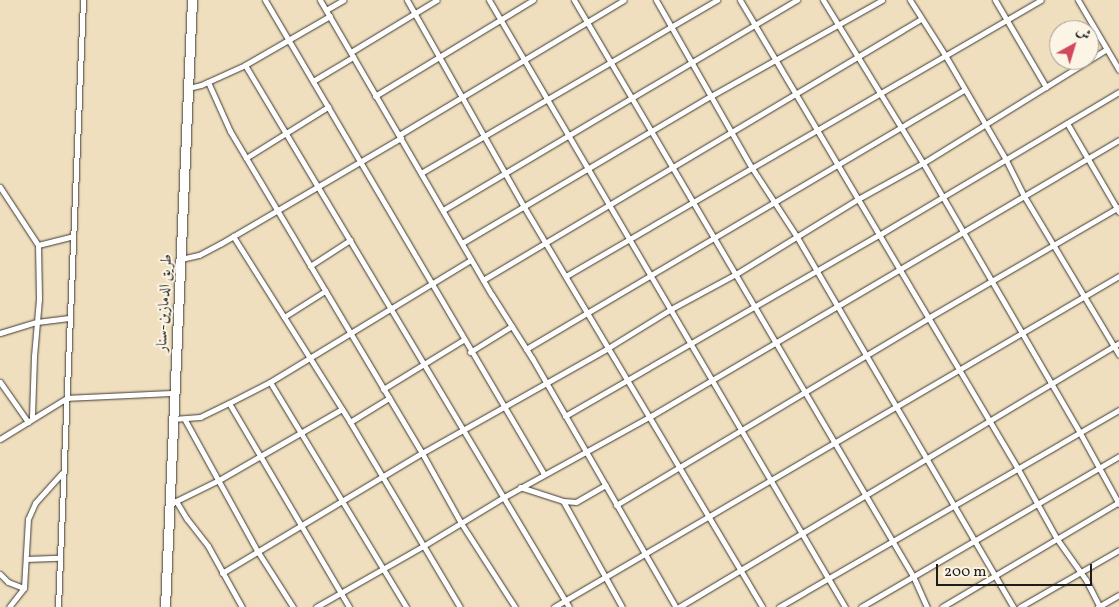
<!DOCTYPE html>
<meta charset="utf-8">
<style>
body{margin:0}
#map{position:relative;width:1119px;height:607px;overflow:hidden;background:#f0dfbe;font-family:Vollkorn,Amiri,serif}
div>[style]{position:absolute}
.roads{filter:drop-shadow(0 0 1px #3c3934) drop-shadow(0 0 1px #3c3934)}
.street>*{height:5px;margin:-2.5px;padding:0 2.5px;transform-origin:2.5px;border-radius:2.5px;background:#fff}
.highway>*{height:9px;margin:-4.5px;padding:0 4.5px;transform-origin:4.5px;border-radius:4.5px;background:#fff}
span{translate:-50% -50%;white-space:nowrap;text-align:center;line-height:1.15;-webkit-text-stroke:4px #fcf5e5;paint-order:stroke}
.street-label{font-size:15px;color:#1c1c1c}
.north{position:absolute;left:1049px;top:20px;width:50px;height:50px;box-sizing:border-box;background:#fcf5e5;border:1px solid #a29e95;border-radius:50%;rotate:39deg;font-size:14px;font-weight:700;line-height:20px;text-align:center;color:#1c1c1c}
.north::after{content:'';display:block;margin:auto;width:18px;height:22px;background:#d1495b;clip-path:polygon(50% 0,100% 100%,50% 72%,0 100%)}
.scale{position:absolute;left:936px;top:564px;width:156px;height:22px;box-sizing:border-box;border:2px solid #1c1c1c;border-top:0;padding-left:6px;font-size:15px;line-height:18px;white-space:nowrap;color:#1c1c1c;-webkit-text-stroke:4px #fcf5e5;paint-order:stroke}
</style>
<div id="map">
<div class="roads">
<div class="street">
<i style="left:265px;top:0;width:550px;rotate:59.52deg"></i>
<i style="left:320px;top:0;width:341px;rotate:59.8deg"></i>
<i style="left:492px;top:295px;width:75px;rotate:57.6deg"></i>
<i style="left:532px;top:358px;width:288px;rotate:60deg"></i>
<i style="left:407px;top:0;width:238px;rotate:60.5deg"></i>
<i style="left:524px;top:207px;width:465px;rotate:59.2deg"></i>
<i style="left:489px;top:0;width:704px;rotate:59.61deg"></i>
<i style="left:574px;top:0;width:668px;rotate:59.52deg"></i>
<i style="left:913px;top:576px;width:34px;rotate:66deg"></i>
<i style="left:656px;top:0;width:193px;rotate:60.3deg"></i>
<i style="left:752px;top:168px;width:82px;rotate:56.9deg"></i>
<i style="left:797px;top:237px;width:428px;rotate:59.7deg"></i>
<i style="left:740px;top:0;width:545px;rotate:59.34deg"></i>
<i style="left:1018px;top:469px;width:80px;rotate:60.9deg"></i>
<i style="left:1057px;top:539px;width:50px;rotate:54.7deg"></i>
<i style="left:1086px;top:580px;width:30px;rotate:63deg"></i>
<i style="left:823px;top:0;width:191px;rotate:58.5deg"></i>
<i style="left:923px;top:163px;width:312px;rotate:59.8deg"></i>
<i style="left:1080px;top:433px;width:81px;rotate:61.2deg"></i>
<i style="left:910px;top:0;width:65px;rotate:57.5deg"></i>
<i style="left:945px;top:55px;width:121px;rotate:59.8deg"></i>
<i style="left:1006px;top:160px;width:40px;rotate:63.4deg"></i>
<i style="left:1024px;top:196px;width:185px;rotate:59.1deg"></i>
<i style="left:995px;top:0;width:101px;rotate:59.6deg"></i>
<i style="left:1078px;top:0;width:81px;rotate:59.6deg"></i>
<i style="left:326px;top:10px;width:20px;rotate:-30deg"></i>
<i style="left:351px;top:52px;width:100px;rotate:-31.2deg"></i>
<i style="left:245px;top:65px;width:631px;rotate:59.13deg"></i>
<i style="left:313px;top:81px;width:47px;rotate:-31deg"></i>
<i style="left:208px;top:82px;width:54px;rotate:65.8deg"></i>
<i style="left:230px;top:131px;width:375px;rotate:59.2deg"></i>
<i style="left:422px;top:453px;width:80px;rotate:60.9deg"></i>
<i style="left:461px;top:523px;width:100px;rotate:57.3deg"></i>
<i style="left:188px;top:88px;width:13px;rotate:-13deg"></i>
<i style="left:201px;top:85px;width:48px;rotate:-24.4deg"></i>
<i style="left:245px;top:65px;width:98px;rotate:-30deg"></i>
<i style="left:375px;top:96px;width:185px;rotate:-31.3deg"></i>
<i style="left:1067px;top:123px;width:103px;rotate:59.7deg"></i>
<i style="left:399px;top:135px;width:262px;rotate:-31deg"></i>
<i style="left:246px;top:158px;width:97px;rotate:-31.9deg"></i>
<i style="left:421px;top:173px;width:343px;rotate:-30.3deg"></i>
<i style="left:0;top:187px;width:69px;rotate:56.8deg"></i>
<i style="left:38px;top:245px;width:54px;rotate:88.9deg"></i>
<i style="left:39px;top:299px;width:57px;rotate:95deg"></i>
<i style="left:34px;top:356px;width:61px;rotate:91.9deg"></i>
<i style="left:443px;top:210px;width:412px;rotate:-30.7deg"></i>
<i style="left:233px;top:236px;width:220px;rotate:57.8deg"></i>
<i style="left:350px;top:422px;width:215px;rotate:59.3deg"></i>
<i style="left:462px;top:243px;width:289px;rotate:-30.6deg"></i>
<i style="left:711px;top:96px;width:196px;rotate:-29.3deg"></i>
<i style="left:38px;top:245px;width:36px;rotate:-14deg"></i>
<i style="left:181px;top:259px;width:18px;rotate:-13deg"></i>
<i style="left:199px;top:255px;width:24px;rotate:-28deg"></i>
<i style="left:220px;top:244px;width:210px;rotate:-30.4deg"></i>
<i style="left:310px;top:266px;width:48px;rotate:-33deg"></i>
<i style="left:566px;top:276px;width:549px;rotate:-30.16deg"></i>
<i style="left:483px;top:280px;width:510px;rotate:-30.79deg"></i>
<i style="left:284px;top:317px;width:49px;rotate:-32.4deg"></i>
<i style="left:0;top:333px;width:39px;rotate:-17deg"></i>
<i style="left:37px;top:322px;width:32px;rotate:-7deg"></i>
<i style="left:526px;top:349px;width:509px;rotate:-30.6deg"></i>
<i style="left:470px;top:352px;width:49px;rotate:-31.8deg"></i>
<i style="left:0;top:382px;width:49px;rotate:55deg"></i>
<i style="left:270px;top:382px;width:263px;rotate:58.8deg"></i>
<i style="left:383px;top:389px;width:94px;rotate:-31.5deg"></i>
<i style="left:229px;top:403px;width:237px;rotate:59.5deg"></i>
<i style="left:565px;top:416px;width:362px;rotate:-30deg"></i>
<i style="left:879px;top:235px;width:279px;rotate:-30.8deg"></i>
<i style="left:173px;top:419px;width:27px;rotate:-4deg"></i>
<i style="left:200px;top:417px;width:32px;rotate:-26deg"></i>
<i style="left:229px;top:403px;width:46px;rotate:-27.1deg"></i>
<i style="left:270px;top:382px;width:235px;rotate:-31.3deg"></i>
<i style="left:185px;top:420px;width:151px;rotate:61.1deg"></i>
<i style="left:258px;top:552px;width:65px;rotate:57.5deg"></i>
<i style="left:350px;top:422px;width:46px;rotate:-31.6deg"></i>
<i style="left:0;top:439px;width:79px;rotate:-31.5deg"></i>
<i style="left:67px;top:398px;width:107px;rotate:-2.7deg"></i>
<i style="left:520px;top:487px;width:45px;rotate:18deg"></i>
<i style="left:563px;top:501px;width:13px;rotate:4deg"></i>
<i style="left:576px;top:502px;width:34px;rotate:-30deg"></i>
<i style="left:176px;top:501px;width:21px;rotate:59deg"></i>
<i style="left:187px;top:519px;width:34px;rotate:52deg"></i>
<i style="left:208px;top:546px;width:70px;rotate:60.9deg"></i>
<i style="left:563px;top:501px;width:121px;rotate:60.9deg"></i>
<i style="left:170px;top:504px;width:55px;rotate:-26.1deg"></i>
<i style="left:219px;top:480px;width:142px;rotate:-30deg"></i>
<i style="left:616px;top:505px;width:364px;rotate:-30.9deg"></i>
<i style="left:928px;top:318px;width:221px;rotate:-30.2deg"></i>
<i style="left:26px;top:559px;width:33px;rotate:-2deg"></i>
<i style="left:222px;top:573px;width:233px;rotate:-31deg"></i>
<i style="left:422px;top:453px;width:214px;rotate:-29.4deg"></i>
<i style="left:608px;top:348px;width:74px;rotate:-31.8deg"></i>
<i style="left:671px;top:309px;width:74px;rotate:-28.3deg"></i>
<i style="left:736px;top:274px;width:143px;rotate:-31.6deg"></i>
<i style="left:858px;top:199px;width:74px;rotate:-29deg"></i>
<i style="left:923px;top:163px;width:216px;rotate:-31.8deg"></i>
<i style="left:0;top:574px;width:11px;rotate:45deg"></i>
<i style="left:8px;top:582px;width:17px;rotate:21deg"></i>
<i style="left:9px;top:607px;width:24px;rotate:-52deg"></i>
<i style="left:24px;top:588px;width:69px;rotate:-86.7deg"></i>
<i style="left:28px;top:519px;width:17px;rotate:-66deg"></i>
<i style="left:35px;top:503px;width:40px;rotate:-48deg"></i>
<i style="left:58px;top:607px;width:608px;rotate:-87.64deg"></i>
<i style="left:316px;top:607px;width:123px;rotate:-29.7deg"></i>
<i style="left:423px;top:546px;width:95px;rotate:-31.2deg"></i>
<i style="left:504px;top:497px;width:168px;rotate:-28.9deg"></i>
<i style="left:651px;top:416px;width:543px;rotate:-30.53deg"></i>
<i style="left:554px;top:607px;width:655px;rotate:-30.36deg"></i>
<i style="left:679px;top:607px;width:513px;rotate:-30.96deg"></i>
<i style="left:779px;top:607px;width:393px;rotate:-30.1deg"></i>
<i style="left:861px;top:607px;width:299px;rotate:-30.3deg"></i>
<i style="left:942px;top:607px;width:206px;rotate:-30.7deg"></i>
<i style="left:1020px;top:607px;width:114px;rotate:-29.9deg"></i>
<i style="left:1098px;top:607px;width:24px;rotate:-30deg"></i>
</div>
<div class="highway">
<i style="left:165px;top:607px;width:608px;rotate:-87.45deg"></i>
</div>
</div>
<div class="street-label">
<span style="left:165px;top:303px;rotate:-87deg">طريق الدمازين-سنار</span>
</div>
<div class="north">ش</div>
<div class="scale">200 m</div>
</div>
